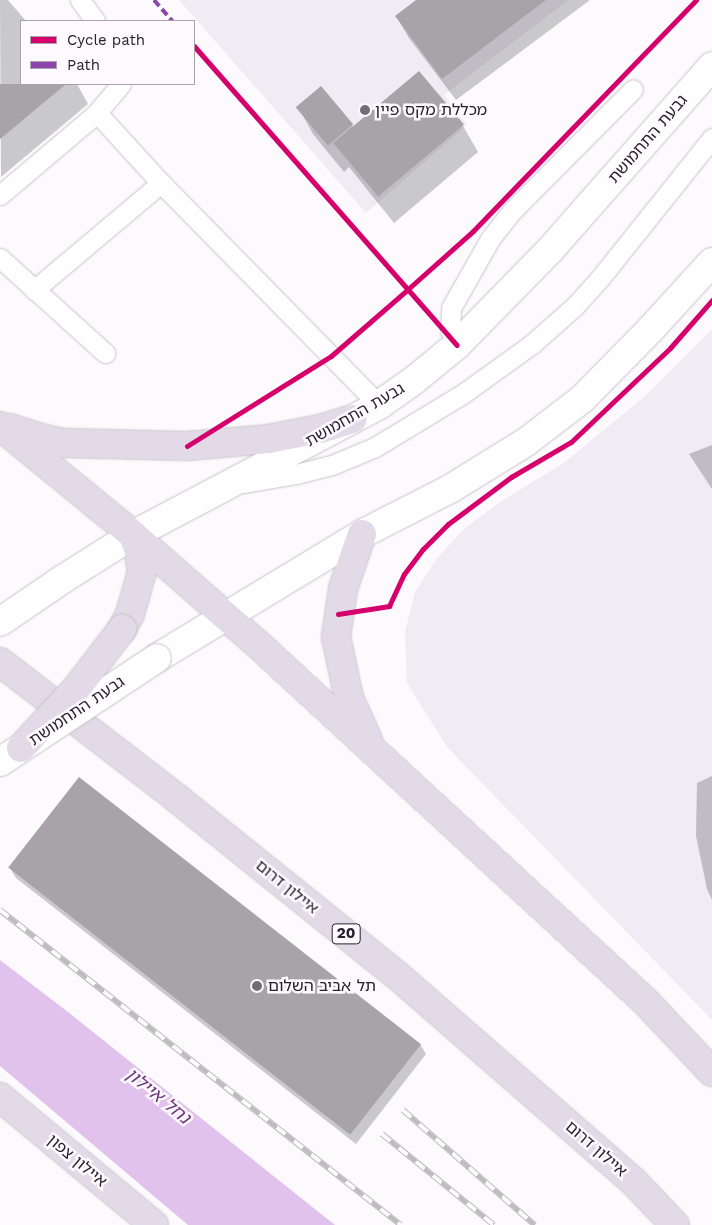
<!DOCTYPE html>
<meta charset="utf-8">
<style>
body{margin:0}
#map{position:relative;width:712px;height:1225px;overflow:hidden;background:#fcfafd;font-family:"Work Sans","Noto Sans Hebrew",sans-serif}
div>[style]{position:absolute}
.built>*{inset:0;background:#f1ebf4}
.water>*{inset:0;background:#e0c2ec}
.shadow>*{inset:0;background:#0003}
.building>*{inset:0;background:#a7a3a8;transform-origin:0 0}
.roads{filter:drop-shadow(0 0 1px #c8c3ca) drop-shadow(0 0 1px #c8c3ca)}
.service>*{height:19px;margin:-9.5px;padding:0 9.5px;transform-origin:9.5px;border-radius:9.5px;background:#fffeff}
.secondary>*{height:28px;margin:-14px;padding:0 14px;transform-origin:14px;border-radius:14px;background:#fffeff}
.motorway>*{height:28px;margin:-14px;padding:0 14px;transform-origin:14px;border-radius:14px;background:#e2dae6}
.rail>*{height:5.5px;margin-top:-2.75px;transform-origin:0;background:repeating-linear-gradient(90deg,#fdf9fe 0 11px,#bdbcbd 0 22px);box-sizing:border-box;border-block:1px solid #bdbcbd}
.bridges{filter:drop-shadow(0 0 1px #c8c3ca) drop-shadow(0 0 1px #c8c3ca)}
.secondary-bridge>*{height:28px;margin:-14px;padding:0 14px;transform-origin:14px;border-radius:14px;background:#fffeff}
.motorway-bridge>*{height:28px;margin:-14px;padding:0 14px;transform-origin:14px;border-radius:14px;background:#e2dae6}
.quiet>*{height:4px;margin-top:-2px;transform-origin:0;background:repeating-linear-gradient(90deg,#8e44ad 0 8px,transparent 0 12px)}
.cycleway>*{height:5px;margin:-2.5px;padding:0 2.5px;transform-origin:2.5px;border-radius:2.5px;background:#d6006c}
.dots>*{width:14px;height:14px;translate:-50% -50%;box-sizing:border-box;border:2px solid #fdf9fe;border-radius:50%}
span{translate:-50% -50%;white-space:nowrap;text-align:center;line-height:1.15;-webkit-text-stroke:5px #fdf9fe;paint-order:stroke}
.shield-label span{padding:1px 4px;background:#fdf9fe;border:1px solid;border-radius:4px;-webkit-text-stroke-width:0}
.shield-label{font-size:15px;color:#28212b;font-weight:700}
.poi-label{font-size:16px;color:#28212b}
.left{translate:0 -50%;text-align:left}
.street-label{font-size:16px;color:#28212b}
.water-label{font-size:18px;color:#6a367d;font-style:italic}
.legend{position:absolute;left:20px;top:20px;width:175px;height:65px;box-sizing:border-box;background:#fdf9fe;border:1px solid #a8a3aa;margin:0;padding:6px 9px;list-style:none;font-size:15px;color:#28212b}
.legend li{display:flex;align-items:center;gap:10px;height:25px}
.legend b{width:25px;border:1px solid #a8a3aa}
</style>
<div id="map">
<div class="built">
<i style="clip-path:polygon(179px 0,568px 0,444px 95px,467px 125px,366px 213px)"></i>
<i style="clip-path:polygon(712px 329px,712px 1020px,447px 747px,407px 683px,405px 632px,415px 592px,437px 558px,464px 529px,497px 504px,565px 462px,645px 396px)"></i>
</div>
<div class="water">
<i style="clip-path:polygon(0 960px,68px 1012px,335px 1225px,188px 1225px,0 1066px)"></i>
</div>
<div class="shadow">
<i style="clip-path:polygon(0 0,8px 0,26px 21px,21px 21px,21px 84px,77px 84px,88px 104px,1px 177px)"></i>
<i style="clip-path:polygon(418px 0,590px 0,456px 100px,409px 38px,396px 16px)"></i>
<i style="clip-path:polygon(298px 107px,352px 124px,353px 127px,463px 126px,478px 152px,394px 223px,349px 167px,344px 172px,313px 134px)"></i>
<i style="clip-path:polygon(712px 445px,712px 489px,689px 454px)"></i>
<i style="clip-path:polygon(712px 776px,712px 900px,707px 889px,696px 836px,697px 783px)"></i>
<i style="clip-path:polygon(10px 868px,420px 1044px,426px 1054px,356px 1144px,16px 878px)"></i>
</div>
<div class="building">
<i style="clip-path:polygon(416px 0,546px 0,442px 79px,395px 16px)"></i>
<i style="left:419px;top:71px;width:70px;height:112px;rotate:50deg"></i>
<i style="clip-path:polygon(0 84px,66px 84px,0 139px)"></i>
<i style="left:321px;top:86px;width:50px;height:33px;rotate:50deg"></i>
<i style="left:79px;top:777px;width:434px;height:115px;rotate:38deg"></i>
</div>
<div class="roads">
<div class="service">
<i style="left:80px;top:0;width:26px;rotate:54deg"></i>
<i style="left:121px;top:84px;width:38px;rotate:130deg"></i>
<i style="left:97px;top:113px;width:95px;rotate:47.6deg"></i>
<i style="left:161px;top:183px;width:311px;rotate:45.5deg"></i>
<i style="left:0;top:195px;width:127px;rotate:-40.2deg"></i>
<i style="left:0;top:258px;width:142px;rotate:42.1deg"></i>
<i style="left:34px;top:290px;width:166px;rotate:-40.1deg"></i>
<i style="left:457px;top:345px;width:17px;rotate:-115deg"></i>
<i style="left:450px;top:330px;width:22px;rotate:-87deg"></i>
<i style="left:451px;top:308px;width:79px;rotate:-60.5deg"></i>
<i style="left:490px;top:239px;width:37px;rotate:-52deg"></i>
<i style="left:513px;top:210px;width:170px;rotate:-45.2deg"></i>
<i style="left:244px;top:483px;width:53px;rotate:-9.8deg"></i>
<i style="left:296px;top:474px;width:37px;rotate:-14deg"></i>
<i style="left:332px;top:465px;width:47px;rotate:-22.7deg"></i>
<i style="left:375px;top:447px;width:104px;rotate:-31.2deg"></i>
<i style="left:464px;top:393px;width:84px;rotate:-35.8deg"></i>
<i style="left:532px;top:344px;width:56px;rotate:-41.4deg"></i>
<i style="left:574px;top:307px;width:40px;rotate:-48deg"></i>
<i style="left:601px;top:277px;width:178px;rotate:-51.4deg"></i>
</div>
<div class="secondary">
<i style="left:0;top:622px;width:76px;rotate:-34.3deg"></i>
<i style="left:63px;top:579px;width:83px;rotate:-32.2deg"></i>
<i style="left:133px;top:535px;width:249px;rotate:-27.8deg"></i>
<i style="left:353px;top:419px;width:30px;rotate:-28deg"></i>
<i style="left:379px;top:405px;width:42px;rotate:-35.2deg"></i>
<i style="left:413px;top:381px;width:57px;rotate:-39.3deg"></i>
<i style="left:457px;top:345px;width:133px;rotate:-45.6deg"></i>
<i style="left:550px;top:250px;width:245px;rotate:-48.6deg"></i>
<i style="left:157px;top:658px;width:240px;rotate:-31.2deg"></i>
<i style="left:362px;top:534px;width:99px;rotate:-27.1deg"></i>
<i style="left:450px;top:489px;width:89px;rotate:-31.7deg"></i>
<i style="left:526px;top:442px;width:71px;rotate:-37.5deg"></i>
<i style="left:582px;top:399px;width:97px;rotate:-45.4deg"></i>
<i style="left:650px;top:330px;width:92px;rotate:-47.6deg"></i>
</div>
<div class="motorway">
<i style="left:0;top:426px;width:172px;rotate:39.3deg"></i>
<i style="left:133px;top:535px;width:173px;rotate:41.2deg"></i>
<i style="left:263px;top:649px;width:521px;rotate:42.67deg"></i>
<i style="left:646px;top:1002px;width:96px;rotate:46.7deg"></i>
<i style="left:10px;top:428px;width:32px;rotate:18deg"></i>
<i style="left:40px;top:438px;width:25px;rotate:12deg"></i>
<i style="left:64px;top:443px;width:123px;rotate:1.4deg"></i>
<i style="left:187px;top:446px;width:81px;rotate:-4.9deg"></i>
<i style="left:268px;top:439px;width:53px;rotate:-10.9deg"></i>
<i style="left:320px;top:429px;width:34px;rotate:-17deg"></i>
<i style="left:362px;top:534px;width:58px;rotate:109.1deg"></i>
<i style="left:343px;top:589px;width:49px;rotate:98.3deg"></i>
<i style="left:336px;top:637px;width:62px;rotate:78deg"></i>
<i style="left:349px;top:698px;width:46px;rotate:65.7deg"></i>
<i style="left:122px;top:629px;width:17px;rotate:-62deg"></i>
<i style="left:130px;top:614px;width:44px;rotate:-74.1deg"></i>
<i style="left:142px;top:572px;width:20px;rotate:-99deg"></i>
<i style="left:139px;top:552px;width:18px;rotate:-109deg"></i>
<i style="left:0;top:662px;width:226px;rotate:37.6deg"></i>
<i style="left:179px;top:800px;width:282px;rotate:38.8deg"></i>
<i style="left:399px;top:977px;width:312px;rotate:41.1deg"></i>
<i style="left:634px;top:1182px;width:59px;rotate:46.4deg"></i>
<i style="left:0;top:1097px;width:200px;rotate:39.7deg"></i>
</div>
</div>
<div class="rail">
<i style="left:0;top:910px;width:510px;rotate:38.15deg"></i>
<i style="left:403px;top:1110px;width:175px;rotate:41.1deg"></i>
<i style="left:382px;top:1134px;width:144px;rotate:39.1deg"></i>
</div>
<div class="bridges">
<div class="secondary-bridge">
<i style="left:0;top:762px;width:188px;rotate:-33.5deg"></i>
</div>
<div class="motorway-bridge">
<i style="left:21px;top:748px;width:81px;rotate:-47deg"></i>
<i style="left:76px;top:689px;width:76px;rotate:-52.5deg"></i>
</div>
</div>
<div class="quiet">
<i style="left:154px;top:0;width:28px;rotate:49deg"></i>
</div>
<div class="cycleway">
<i style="left:194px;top:46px;width:398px;rotate:48.7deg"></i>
<i style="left:187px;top:446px;width:170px;rotate:-32deg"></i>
<i style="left:331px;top:356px;width:102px;rotate:-41deg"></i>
<i style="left:408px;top:289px;width:87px;rotate:-41.7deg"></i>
<i style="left:473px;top:231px;width:321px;rotate:-46deg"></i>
<i style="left:338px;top:614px;width:52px;rotate:-8.9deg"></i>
<i style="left:389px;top:606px;width:35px;rotate:-65deg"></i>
<i style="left:404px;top:574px;width:31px;rotate:-53deg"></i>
<i style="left:423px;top:549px;width:35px;rotate:-45deg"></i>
<i style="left:448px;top:524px;width:79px;rotate:-36.7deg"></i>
<i style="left:511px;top:477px;width:69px;rotate:-30.3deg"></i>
<i style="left:571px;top:442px;width:137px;rotate:-43.5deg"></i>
<i style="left:670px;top:348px;width:64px;rotate:-48.8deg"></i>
</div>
<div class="dots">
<i style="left:365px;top:110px;background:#726d74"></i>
<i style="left:257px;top:986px;background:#726d74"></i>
</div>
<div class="shield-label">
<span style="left:346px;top:934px">20</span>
</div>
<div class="poi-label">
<span class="left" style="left:375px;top:110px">מכללת מקס פיין</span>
<span class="left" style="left:268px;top:986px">תל אביב השלום</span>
</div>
<div class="street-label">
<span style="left:648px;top:139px;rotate:-49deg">גבעת התחמושת</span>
<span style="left:355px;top:415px;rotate:-30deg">גבעת התחמושת</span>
<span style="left:77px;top:711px;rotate:-34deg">גבעת התחמושת</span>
<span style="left:287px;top:887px;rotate:39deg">איילון דרום</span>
<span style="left:596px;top:1149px;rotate:41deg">איילון דרום</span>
<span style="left:77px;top:1161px;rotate:40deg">איילון צפון</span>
</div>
<div class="water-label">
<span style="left:158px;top:1096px;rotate:39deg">נחל איילון</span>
</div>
<ul class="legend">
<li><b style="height:6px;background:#d6006c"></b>Cycle path</li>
<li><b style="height:6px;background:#8e44ad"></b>Path</li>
</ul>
</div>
